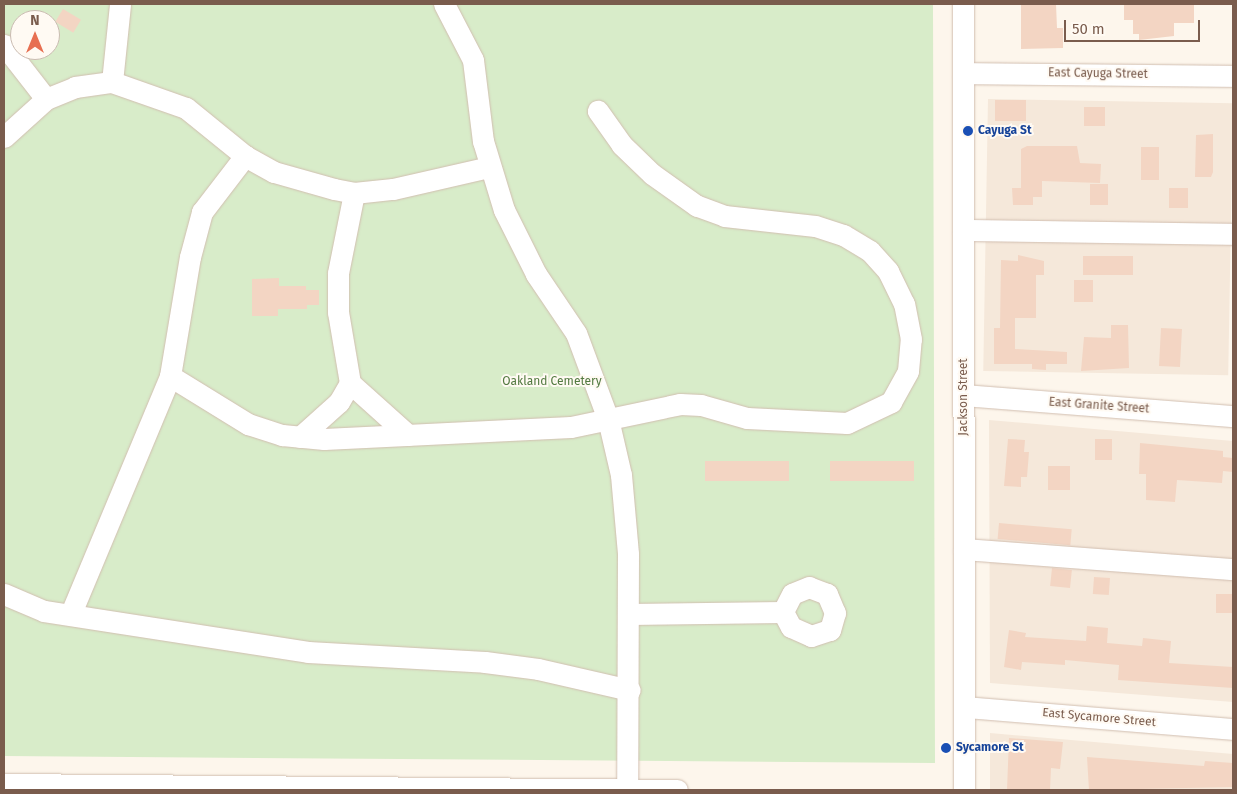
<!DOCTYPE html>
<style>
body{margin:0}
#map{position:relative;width:1237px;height:794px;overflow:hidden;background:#fdf6ec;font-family:"Fira Sans",sans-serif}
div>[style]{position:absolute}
.residential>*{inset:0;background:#f5e8da;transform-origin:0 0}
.green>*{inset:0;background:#d8ecc9}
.building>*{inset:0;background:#f3d5c3;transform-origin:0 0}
.roads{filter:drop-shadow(0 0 1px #d1beb0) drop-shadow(0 0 1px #d1beb0)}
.minor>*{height:21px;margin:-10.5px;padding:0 10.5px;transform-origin:10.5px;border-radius:10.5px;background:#fff}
.dots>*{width:14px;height:14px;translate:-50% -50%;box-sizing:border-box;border:2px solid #fffaf3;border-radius:50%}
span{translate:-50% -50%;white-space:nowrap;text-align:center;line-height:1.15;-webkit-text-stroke:4px #fffaf3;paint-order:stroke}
.street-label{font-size:12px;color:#7a5c4d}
.transit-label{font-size:12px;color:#164399;font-weight:700}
.left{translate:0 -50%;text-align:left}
.park-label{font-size:12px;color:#537a41}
.frame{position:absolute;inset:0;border:5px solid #7a5c4d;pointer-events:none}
.north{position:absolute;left:10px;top:10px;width:50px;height:50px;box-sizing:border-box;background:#fffaf3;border:1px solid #cabbb1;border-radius:50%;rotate:0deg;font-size:14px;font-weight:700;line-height:20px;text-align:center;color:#7a5c4d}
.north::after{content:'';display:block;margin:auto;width:18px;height:22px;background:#e76f51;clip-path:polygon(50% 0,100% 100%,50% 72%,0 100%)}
.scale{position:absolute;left:1064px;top:20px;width:136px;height:22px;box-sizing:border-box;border:2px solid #7a5c4d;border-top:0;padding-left:6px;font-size:15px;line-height:18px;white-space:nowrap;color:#7a5c4d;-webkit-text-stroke:4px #fffaf3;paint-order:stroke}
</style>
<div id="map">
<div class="residential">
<i style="left:988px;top:99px;width:245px;height:272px;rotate:1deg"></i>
<i style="clip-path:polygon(989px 420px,1233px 441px,1233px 702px,990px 683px)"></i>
<i style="clip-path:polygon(990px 733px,1233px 754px,1233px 790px,990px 790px)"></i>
</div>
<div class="green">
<i style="clip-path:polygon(evenodd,4px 4px,933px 4px,935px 763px,4px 756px,4px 4px,20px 20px,50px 20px,50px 50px,20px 50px,20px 20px)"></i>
</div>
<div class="building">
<i style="clip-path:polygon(1021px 4px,1056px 4px,1057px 28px,1063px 28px,1063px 48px,1021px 49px)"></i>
<i style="clip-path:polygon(1124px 4px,1194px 4px,1194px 23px,1174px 23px,1174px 36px,1139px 40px,1139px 34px,1133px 34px,1133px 20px,1124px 20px)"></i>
<i style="left:63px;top:9px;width:21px;height:15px;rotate:31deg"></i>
<i style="left:995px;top:100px;width:31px;height:21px"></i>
<i style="left:1084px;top:107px;width:21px;height:19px"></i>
<i style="clip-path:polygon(1213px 134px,1213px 172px,1211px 177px,1195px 177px,1196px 135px)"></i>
<i style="clip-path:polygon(1027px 146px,1077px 146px,1080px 163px,1101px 164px,1100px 183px,1042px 181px,1042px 197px,1033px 197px,1033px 205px,1013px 205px,1012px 188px,1021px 188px,1021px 149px)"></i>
<i style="left:1141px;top:147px;width:18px;height:33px"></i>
<i style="left:1090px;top:184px;width:18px;height:21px"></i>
<i style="left:1169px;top:188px;width:19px;height:20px"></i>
<i style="clip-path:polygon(1018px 255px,1044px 261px,1044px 275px,1036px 275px,1036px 318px,1015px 318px,1015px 349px,1067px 352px,1067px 364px,1046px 364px,1046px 370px,1032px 369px,1032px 364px,994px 364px,994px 328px,1000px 328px,1001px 260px,1018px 261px)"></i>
<i style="left:1083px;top:256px;width:50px;height:19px"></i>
<i style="clip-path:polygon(279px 278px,279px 286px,306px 286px,306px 290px,319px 290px,319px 305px,307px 305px,307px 309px,278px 309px,278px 316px,252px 316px,252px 279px)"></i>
<i style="left:1093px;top:280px;width:22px;height:19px;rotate:90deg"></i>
<i style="clip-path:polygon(1111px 325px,1128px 325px,1129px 368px,1081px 371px,1084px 337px,1111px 338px)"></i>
<i style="left:1161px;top:328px;width:21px;height:38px;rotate:3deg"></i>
<i style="clip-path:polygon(1008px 439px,1025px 440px,1024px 452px,1029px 452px,1027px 477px,1021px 477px,1021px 487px,1004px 486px)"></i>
<i style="left:1095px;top:439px;width:17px;height:21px"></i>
<i style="clip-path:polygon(1140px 443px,1223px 451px,1223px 457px,1233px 458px,1233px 472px,1223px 471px,1222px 483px,1177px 480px,1175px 502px,1146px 500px,1146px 474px,1139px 474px)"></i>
<i style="left:789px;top:461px;width:20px;height:84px;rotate:90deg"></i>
<i style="left:830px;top:461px;width:84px;height:20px"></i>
<i style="left:1048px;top:466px;width:22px;height:24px"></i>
<i style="left:999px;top:523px;width:73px;height:16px;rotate:5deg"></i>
<i style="left:1052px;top:568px;width:20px;height:18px;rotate:6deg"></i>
<i style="left:1094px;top:577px;width:16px;height:17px;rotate:4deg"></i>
<i style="left:1216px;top:594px;width:17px;height:19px"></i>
<i style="clip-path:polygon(1087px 626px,1108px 628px,1107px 643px,1142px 646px,1143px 638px,1171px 641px,1169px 663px,1233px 667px,1233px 688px,1118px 680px,1119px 665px,1065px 660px,1065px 665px,1022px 662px,1021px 670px,1004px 667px,1009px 630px,1026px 633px,1025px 637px,1086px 641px)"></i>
<i style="clip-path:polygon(1009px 738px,1063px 742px,1060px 769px,1051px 768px,1050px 790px,1007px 790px)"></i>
<i style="clip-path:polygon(1087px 757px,1204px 766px,1205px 761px,1233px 763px,1233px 787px,1089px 790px)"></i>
</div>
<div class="roads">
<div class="minor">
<i style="left:444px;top:4px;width:63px;rotate:62.6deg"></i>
<i style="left:473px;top:60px;width:82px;rotate:83deg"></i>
<i style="left:483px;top:141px;width:72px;rotate:73.1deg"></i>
<i style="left:504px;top:210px;width:72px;rotate:63.4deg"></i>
<i style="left:536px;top:274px;width:71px;rotate:55.9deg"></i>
<i style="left:576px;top:333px;width:92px;rotate:69.6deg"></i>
<i style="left:608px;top:419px;width:57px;rotate:76.9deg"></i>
<i style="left:621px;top:475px;width:79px;rotate:84.9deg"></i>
<i style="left:628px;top:554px;width:236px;rotate:90.2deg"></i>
<i style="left:963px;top:4px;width:786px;rotate:89.93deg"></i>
<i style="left:4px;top:45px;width:68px;rotate:52.1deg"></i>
<i style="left:963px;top:73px;width:270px;rotate:0.6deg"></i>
<i style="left:112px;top:82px;width:78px;rotate:-84.1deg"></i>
<i style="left:4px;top:137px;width:57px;rotate:-42.1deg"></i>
<i style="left:46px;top:99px;width:31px;rotate:-22deg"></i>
<i style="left:75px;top:87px;width:37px;rotate:-8deg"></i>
<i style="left:112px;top:82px;width:78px;rotate:19.4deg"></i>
<i style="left:186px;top:108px;width:76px;rotate:39.1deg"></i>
<i style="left:245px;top:156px;width:33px;rotate:29deg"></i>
<i style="left:274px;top:172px;width:62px;rotate:15.8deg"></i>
<i style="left:334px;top:189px;width:20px;rotate:11deg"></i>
<i style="left:354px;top:193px;width:39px;rotate:-6deg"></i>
<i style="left:393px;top:189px;width:98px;rotate:-12.9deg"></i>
<i style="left:354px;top:193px;width:82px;rotate:101.3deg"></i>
<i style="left:338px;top:273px;width:39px;rotate:90deg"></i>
<i style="left:338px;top:312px;width:72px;rotate:80.4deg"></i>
<i style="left:350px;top:383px;width:78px;rotate:41.9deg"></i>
<i style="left:963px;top:230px;width:270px;rotate:0.8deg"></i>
<i style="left:170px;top:376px;width:92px;rotate:31.6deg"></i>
<i style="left:248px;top:424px;width:36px;rotate:18deg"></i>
<i style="left:282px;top:435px;width:42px;rotate:5.4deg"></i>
<i style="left:324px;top:439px;width:247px;rotate:-2.8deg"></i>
<i style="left:571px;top:427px;width:111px;rotate:-11.9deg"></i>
<i style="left:680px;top:404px;width:21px;rotate:3deg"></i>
<i style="left:701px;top:405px;width:48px;rotate:15.8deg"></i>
<i style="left:747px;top:418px;width:100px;rotate:2.9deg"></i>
<i style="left:847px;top:423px;width:49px;rotate:-25.5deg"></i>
<i style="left:891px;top:402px;width:35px;rotate:-61deg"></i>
<i style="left:908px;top:371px;width:32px;rotate:-85deg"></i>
<i style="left:911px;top:339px;width:36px;rotate:-101deg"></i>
<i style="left:904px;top:304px;width:37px;rotate:-116deg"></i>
<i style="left:888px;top:271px;width:27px;rotate:-132deg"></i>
<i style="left:870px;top:251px;width:31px;rotate:-149deg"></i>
<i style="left:843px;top:235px;width:29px;rotate:-162deg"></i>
<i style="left:815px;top:226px;width:91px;rotate:-173.7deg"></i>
<i style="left:725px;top:216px;width:30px;rotate:-160deg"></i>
<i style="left:697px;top:206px;width:55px;rotate:-144.6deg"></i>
<i style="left:652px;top:174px;width:42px;rotate:-136deg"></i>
<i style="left:622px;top:145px;width:42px;rotate:-125.2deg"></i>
<i style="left:964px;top:395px;width:270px;rotate:4.5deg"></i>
<i style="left:300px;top:437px;width:52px;rotate:-41.9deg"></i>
<i style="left:339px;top:402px;width:22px;rotate:-60deg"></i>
<i style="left:964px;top:549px;width:270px;rotate:4.3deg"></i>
<i style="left:4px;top:594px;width:43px;rotate:23deg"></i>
<i style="left:44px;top:611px;width:267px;rotate:8.8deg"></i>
<i style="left:308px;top:652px;width:177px;rotate:3.2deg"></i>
<i style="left:485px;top:662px;width:53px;rotate:7.5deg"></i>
<i style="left:538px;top:669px;width:94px;rotate:12.9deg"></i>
<i style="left:71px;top:613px;width:257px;rotate:-67.3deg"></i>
<i style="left:170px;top:376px;width:121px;rotate:-80.5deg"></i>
<i style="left:190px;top:257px;width:47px;rotate:-75.1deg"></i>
<i style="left:202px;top:212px;width:71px;rotate:-52.5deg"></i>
<i style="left:629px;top:614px;width:154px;rotate:-0.7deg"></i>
<i style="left:783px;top:612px;width:17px;rotate:62deg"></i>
<i style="left:791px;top:627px;width:22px;rotate:24deg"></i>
<i style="left:811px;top:636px;width:20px;rotate:-18deg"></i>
<i style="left:830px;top:630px;width:18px;rotate:-74deg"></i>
<i style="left:835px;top:613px;width:21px;rotate:-113deg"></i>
<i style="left:827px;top:594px;width:19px;rotate:-159deg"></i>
<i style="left:809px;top:587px;width:18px;rotate:158deg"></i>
<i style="left:792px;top:594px;width:20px;rotate:117deg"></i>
<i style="left:965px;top:707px;width:269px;rotate:4.7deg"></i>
<i style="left:4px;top:784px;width:673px;rotate:0.51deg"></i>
</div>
</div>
<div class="dots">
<i style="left:968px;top:131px;background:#1a4fb4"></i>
<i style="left:946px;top:748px;background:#1a4fb4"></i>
</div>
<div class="street-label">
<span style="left:1098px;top:74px;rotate:1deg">East Cayuga Street</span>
<span style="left:964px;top:397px;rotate:-90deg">Jackson Street</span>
<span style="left:1099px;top:406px;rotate:4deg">East Granite Street</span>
<span style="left:1099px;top:718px;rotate:5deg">East Sycamore Street</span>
</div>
<div class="transit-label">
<span class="left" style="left:978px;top:131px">Cayuga St</span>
<span class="left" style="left:956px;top:748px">Sycamore St</span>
</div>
<div class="park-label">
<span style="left:552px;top:382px">Oakland Cemetery</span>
</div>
<div class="frame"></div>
<div class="north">N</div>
<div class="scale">50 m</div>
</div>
